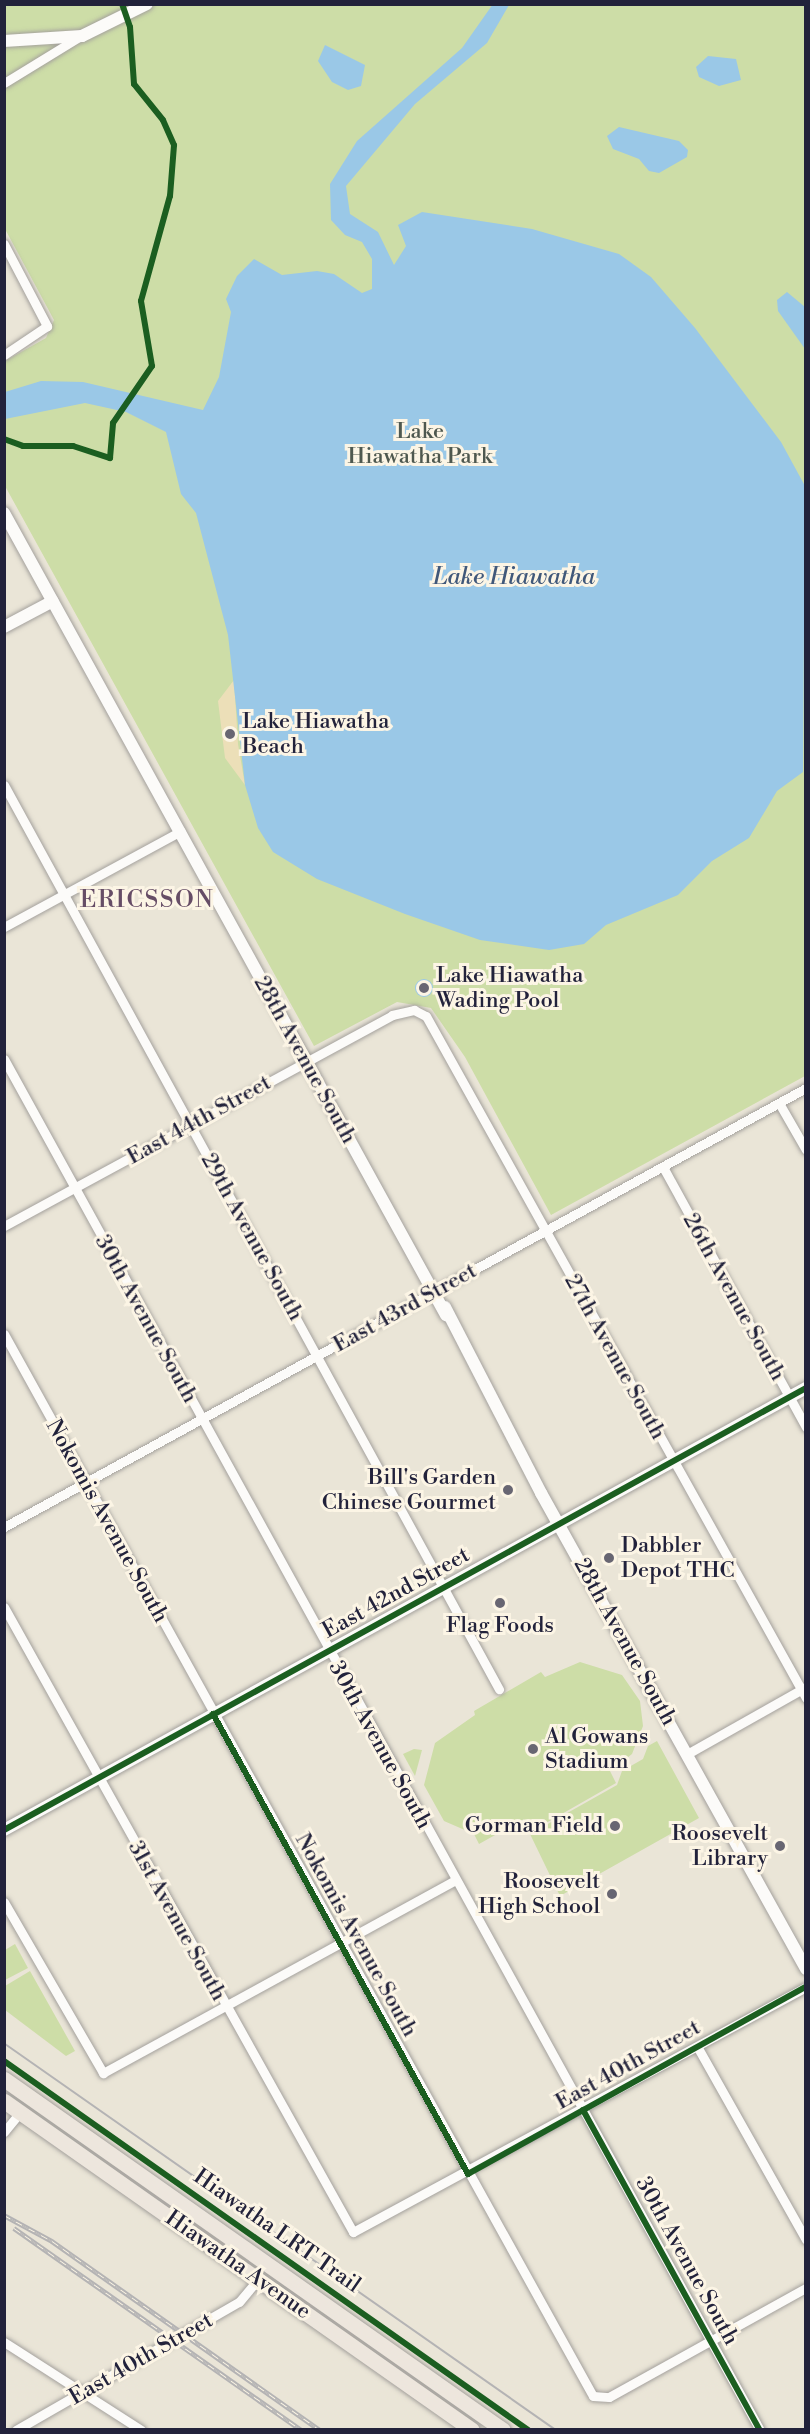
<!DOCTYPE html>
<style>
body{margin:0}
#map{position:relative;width:810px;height:2434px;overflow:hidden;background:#eae5d7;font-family:"Libre Bodoni",serif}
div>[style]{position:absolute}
.green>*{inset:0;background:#cddda7}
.sand>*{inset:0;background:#ecdfb8}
.water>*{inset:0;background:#9ac8e7}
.round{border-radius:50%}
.roads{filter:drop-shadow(0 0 2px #a4a19d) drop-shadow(0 0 2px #a4a19d)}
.minor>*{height:9px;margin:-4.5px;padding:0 4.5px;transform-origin:4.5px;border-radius:4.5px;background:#fcfbf9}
.tertiary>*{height:12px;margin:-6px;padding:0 6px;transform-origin:6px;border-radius:6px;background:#fcfbf9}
.trunk>*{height:15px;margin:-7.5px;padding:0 7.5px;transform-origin:7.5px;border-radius:7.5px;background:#ede6dd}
.tram>*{height:1.5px;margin:-0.75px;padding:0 0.75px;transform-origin:0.75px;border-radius:0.75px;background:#b4b3b4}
.rail>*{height:4.5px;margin-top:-2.25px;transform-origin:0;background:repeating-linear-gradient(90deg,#fcf5e5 0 7px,#b4b3b4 0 14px);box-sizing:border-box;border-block:2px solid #b4b3b4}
.cycleway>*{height:6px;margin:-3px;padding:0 3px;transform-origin:3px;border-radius:3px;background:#1b5e20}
.dots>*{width:16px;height:16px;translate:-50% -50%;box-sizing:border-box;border:3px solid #fcf5e5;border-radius:50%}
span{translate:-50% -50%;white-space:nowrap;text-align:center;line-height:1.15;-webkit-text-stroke:6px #fcf5e5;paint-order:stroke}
.park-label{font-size:22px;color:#4e584f}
.poi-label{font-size:22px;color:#22223b}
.left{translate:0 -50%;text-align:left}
.right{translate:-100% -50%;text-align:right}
.street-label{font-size:22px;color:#22223b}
.water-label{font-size:24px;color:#40587a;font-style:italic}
.neighbourhood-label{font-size:24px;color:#664d66;letter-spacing:1.5px}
.frame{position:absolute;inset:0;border:6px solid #22223b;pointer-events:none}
</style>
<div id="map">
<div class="green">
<i style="clip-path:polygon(4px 5px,805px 5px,805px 1076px,551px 1215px,465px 1057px,431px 1008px,397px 1002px,314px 1046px,5px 486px,5px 361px,46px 338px,54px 320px,5px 229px)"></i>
<i style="clip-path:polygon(580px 1662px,622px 1675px,640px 1701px,643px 1726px,632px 1754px,610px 1771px,616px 1783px,532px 1831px,524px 1819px,479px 1844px,474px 1834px,444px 1821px,424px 1785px,435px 1743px,475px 1715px,474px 1711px,541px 1672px,545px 1677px)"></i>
<i style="clip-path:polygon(657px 1741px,699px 1818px,560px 1896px,530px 1834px,617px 1785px,622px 1771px,643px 1759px,648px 1746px)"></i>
<i style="clip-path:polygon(414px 1749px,422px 1750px,415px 1776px,403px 1754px)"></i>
<i style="clip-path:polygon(15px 1944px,28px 1968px,5px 1980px,5px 1950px)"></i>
<i style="clip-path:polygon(30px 1971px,75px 2051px,66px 2056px,5px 2010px,5px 1986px)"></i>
</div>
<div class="sand">
<i style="clip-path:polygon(234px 680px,238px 744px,245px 785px,225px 758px,218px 701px)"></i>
</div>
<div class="water">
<i style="clip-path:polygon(493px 4px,509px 5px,487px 43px,415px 104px,346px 186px,350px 214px,378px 232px,394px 265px,406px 246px,398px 225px,422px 212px,532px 229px,619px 254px,651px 277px,695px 328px,781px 442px,805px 486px,803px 772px,777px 791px,749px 838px,712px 861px,678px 895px,606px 925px,584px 944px,549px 950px,480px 940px,405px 914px,317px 879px,273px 852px,258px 828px,245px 785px,228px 635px,196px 513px,181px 494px,166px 432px,126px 412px,85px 403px,5px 419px,5px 392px,41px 381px,83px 382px,203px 410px,219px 377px,231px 312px,226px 299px,237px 276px,254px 259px,282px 275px,317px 271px,334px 274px,362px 293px,372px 289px,372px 259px,362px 242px,345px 235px,331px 220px,330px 184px,357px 141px,462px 48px)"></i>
<i style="clip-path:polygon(325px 45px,365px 65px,361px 86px,348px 90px,332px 82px,318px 61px)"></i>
<i style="clip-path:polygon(708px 56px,736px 59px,741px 80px,719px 86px,699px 77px,696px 67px)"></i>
<i style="clip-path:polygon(619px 127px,679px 141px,688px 150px,687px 157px,659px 173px,649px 171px,639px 159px,613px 149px,607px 136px)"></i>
<i style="clip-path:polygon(787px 292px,805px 307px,805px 349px,778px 311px,777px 300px)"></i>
<i class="round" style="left:415px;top:979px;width:18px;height:18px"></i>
</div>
<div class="roads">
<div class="minor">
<i style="left:4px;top:83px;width:88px;rotate:-31.5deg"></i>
<i style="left:4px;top:244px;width:93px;rotate:62.3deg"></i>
<i style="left:47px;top:326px;width:52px;rotate:146deg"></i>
<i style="left:4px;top:785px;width:1031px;rotate:61.3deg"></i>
<i style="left:4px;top:927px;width:201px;rotate:-28.5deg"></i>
<i style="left:4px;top:1059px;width:1566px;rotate:61.13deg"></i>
<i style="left:779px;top:1103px;width:54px;rotate:60.1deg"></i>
<i style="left:663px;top:1167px;width:297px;rotate:61.2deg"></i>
<i style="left:4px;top:1226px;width:442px;rotate:-28.5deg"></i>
<i style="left:392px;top:1015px;width:23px;rotate:-13deg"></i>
<i style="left:414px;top:1010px;width:13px;rotate:27deg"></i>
<i style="left:426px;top:1016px;width:781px;rotate:60.87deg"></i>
<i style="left:4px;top:1334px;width:1214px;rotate:60.99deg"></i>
<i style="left:593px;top:2396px;width:16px;rotate:4deg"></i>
<i style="left:609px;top:2397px;width:225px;rotate:-29deg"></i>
<i style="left:4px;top:1527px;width:914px;rotate:-28.7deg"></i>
<i style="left:4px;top:1607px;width:716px;rotate:60.82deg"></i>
<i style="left:353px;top:2232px;width:515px;rotate:-28.41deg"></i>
<i style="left:687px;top:1754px;width:137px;rotate:-29.4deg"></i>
<i style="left:4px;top:1902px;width:198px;rotate:59.9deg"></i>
<i style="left:103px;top:2073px;width:401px;rotate:-28.7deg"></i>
<i style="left:698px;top:2048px;width:220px;rotate:60.6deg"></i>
<i style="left:4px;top:2132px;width:26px;rotate:-51deg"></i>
<i style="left:4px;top:2342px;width:163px;rotate:32.7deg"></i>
<i style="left:16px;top:2430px;width:257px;rotate:-29.9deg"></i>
<i style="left:239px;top:2302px;width:30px;rotate:-50deg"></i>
</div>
<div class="tertiary">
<i style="left:4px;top:41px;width:78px;rotate:-3.7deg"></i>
<i style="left:82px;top:36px;width:72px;rotate:-26.2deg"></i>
<i style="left:4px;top:513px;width:916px;rotate:61.14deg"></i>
<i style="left:4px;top:627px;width:55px;rotate:-28deg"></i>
<i style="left:445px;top:1307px;width:209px;rotate:62.7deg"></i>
<i style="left:541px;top:1493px;width:545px;rotate:60.89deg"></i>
<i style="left:4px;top:1830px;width:916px;rotate:-28.86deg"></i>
</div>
<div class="trunk">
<i style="left:4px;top:2079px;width:610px;rotate:35.12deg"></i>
<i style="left:4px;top:2101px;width:572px;rotate:35.11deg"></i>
</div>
</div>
<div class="tram">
<i style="left:4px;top:2043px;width:674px;rotate:35.03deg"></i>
</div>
<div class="rail">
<i style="left:4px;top:2215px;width:55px;rotate:28.4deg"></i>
<i style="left:52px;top:2241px;width:328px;rotate:35.2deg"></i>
<i style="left:14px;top:2228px;width:351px;rotate:35.1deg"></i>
</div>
<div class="cycleway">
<i style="left:4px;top:439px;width:20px;rotate:20deg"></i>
<i style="left:23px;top:446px;width:50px"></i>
<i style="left:73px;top:446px;width:39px;rotate:18deg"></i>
<i style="left:110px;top:458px;width:35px;rotate:-85deg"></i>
<i style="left:113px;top:423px;width:69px;rotate:-55.6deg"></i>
<i style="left:152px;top:366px;width:66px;rotate:-99.6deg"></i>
<i style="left:141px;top:301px;width:109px;rotate:-74.6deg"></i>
<i style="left:170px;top:196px;width:51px;rotate:-85.5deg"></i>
<i style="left:174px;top:145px;width:27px;rotate:-114deg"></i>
<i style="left:163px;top:120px;width:46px;rotate:-128.9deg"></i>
<i style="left:134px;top:84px;width:57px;rotate:-94deg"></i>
<i style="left:130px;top:27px;width:24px;rotate:-109deg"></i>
<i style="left:213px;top:1714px;width:526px;rotate:61deg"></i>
<i style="left:468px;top:2174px;width:386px;rotate:-29deg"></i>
<i style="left:4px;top:1830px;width:916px;rotate:-28.86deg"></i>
<i style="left:4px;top:2061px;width:641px;rotate:35.15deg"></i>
<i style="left:583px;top:2110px;width:366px;rotate:61.1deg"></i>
</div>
<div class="dots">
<i style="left:230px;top:734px;background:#686672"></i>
<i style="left:424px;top:988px;background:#686672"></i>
<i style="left:508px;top:1490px;background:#686672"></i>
<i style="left:609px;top:1558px;background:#686672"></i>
<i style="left:500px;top:1603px;background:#686672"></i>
<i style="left:533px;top:1749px;background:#686672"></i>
<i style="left:615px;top:1826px;background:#686672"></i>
<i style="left:780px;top:1846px;background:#686672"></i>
<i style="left:612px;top:1894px;background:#686672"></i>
</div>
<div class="park-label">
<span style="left:420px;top:444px">Lake<br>Hiawatha Park</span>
</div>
<div class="poi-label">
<span class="left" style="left:242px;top:734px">Lake Hiawatha<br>Beach</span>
<span class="left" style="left:436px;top:988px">Lake Hiawatha<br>Wading Pool</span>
<span class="right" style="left:496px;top:1490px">Bill's Garden<br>Chinese Gourmet</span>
<span class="left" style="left:621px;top:1558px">Dabbler<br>Depot THC</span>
<span style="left:500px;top:1626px">Flag Foods</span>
<span class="left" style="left:545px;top:1749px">Al Gowans<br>Stadium</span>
<span class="right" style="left:603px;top:1826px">Gorman Field</span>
<span class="right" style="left:768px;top:1846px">Roosevelt<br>Library</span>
<span class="right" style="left:600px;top:1894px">Roosevelt<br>High School</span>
</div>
<div class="street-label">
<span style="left:305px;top:1060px;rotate:61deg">28th Avenue South</span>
<span style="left:199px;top:1120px;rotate:-29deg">East 44th Street</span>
<span style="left:252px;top:1237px;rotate:61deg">29th Avenue South</span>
<span style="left:734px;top:1297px;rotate:61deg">26th Avenue South</span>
<span style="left:405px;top:1308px;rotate:-29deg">East 43rd Street</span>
<span style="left:146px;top:1319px;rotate:61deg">30th Avenue South</span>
<span style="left:615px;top:1357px;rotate:61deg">27th Avenue South</span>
<span style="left:107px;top:1521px;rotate:61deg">Nokomis Avenue South</span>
<span style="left:396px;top:1593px;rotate:-29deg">East 42nd Street</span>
<span style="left:625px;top:1642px;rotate:61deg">28th Avenue South</span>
<span style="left:380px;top:1745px;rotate:61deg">30th Avenue South</span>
<span style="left:177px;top:1921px;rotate:61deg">31st Avenue South</span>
<span style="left:356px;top:1935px;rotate:61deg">Nokomis Avenue South</span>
<span style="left:628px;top:2065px;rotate:-29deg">East 40th Street</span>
<span style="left:277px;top:2231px;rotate:35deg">Hiawatha LRT Trail</span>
<span style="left:687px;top:2261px;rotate:61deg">30th Avenue South</span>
<span style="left:238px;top:2265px;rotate:35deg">Hiawatha Avenue</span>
<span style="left:141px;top:2359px;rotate:-30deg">East 40th Street</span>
</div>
<div class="water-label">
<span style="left:514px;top:578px">Lake Hiawatha</span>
</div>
<div class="neighbourhood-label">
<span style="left:147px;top:901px">ERICSSON</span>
</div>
<div class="frame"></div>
</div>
